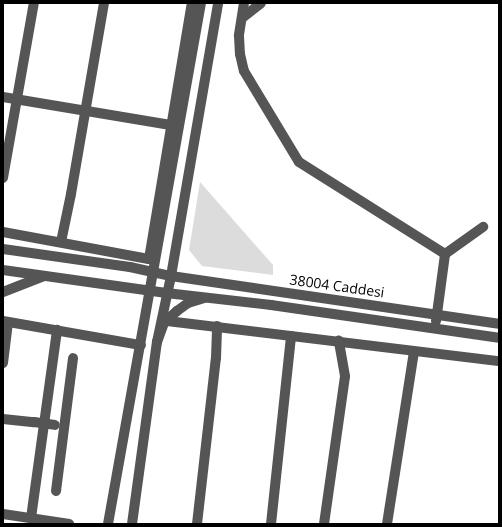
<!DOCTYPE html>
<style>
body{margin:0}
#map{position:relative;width:502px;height:527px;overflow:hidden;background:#fff;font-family:"Open Sans",sans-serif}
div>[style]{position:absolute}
.green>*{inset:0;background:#dcdcdc}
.minor>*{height:10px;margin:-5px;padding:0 5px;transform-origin:5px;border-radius:5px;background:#555}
.minor-bridge>*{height:10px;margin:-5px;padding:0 5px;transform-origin:5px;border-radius:5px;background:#555}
span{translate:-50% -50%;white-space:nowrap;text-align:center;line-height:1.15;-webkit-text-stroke:3px #fff;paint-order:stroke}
.street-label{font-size:14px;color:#000}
.frame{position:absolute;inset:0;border:4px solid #000;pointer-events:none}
</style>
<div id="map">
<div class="green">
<i style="clip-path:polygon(200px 182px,273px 265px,273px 275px,202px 266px,189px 250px)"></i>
</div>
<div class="minor">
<i style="left:244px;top:3px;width:33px;rotate:99deg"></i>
<i style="left:239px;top:36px;width:18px;rotate:87deg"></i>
<i style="left:240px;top:54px;width:17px;rotate:77deg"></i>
<i style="left:244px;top:71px;width:106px;rotate:58.9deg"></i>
<i style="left:299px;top:162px;width:173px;rotate:32.2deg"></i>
<i style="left:242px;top:18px;width:24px;rotate:-38deg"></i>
<i style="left:3px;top:97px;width:176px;rotate:9.5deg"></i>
<i style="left:3px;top:178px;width:178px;rotate:-80deg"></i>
<i style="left:3px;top:232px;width:148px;rotate:10.5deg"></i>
<i style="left:149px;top:259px;width:260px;rotate:-80.5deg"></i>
<i style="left:61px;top:242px;width:49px;rotate:-78.2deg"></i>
<i style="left:71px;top:194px;width:194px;rotate:-80.2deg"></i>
<i style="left:3px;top:249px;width:128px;rotate:8.1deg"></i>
<i style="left:130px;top:267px;width:42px;rotate:12.4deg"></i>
<i style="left:171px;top:276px;width:331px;rotate:8.3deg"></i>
<i style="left:3px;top:270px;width:165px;rotate:8deg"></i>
<i style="left:166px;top:293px;width:106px;rotate:6.5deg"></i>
<i style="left:271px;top:305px;width:230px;rotate:8.2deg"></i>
<i style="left:3px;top:292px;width:44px;rotate:-21.3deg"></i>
<i style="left:3px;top:321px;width:140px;rotate:9.9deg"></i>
<i style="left:167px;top:321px;width:334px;rotate:6.9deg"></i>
<i style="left:436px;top:321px;width:68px;rotate:-82.3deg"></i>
<i style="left:445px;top:254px;width:47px;rotate:-35.4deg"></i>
<i style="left:157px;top:342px;width:67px;rotate:-78deg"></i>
<i style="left:171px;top:276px;width:277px;rotate:-80.2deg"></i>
<i style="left:3px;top:363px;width:41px;rotate:-83deg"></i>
<i style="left:3px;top:419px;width:31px;rotate:6deg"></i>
<i style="left:56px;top:491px;width:134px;rotate:-82.7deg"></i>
<i style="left:3px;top:514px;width:67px;rotate:8.6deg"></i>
<i style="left:31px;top:518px;width:190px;rotate:-82.1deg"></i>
<i style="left:108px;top:524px;width:529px;rotate:-79.88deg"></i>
<i style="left:132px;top:524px;width:184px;rotate:-82.2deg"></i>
<i style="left:157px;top:342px;width:20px;rotate:-70deg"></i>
<i style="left:164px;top:323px;width:18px;rotate:-43deg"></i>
<i style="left:177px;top:311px;width:14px;rotate:-36deg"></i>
<i style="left:188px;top:303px;width:17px;rotate:-17deg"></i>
<i style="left:197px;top:524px;width:167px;rotate:-83.5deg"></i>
<i style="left:216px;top:358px;width:32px;rotate:-88deg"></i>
<i style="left:271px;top:524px;width:189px;rotate:-83.9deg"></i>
<i style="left:324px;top:524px;width:149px;rotate:-81.9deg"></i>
<i style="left:345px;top:376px;width:36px;rotate:-100deg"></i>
<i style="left:387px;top:524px;width:175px;rotate:-81.1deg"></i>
</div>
<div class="minor-bridge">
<i style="left:34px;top:422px;width:21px;rotate:8deg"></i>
</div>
<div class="street-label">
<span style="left:337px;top:286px;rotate:8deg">38004 Caddesi</span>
</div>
<div class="frame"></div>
</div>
